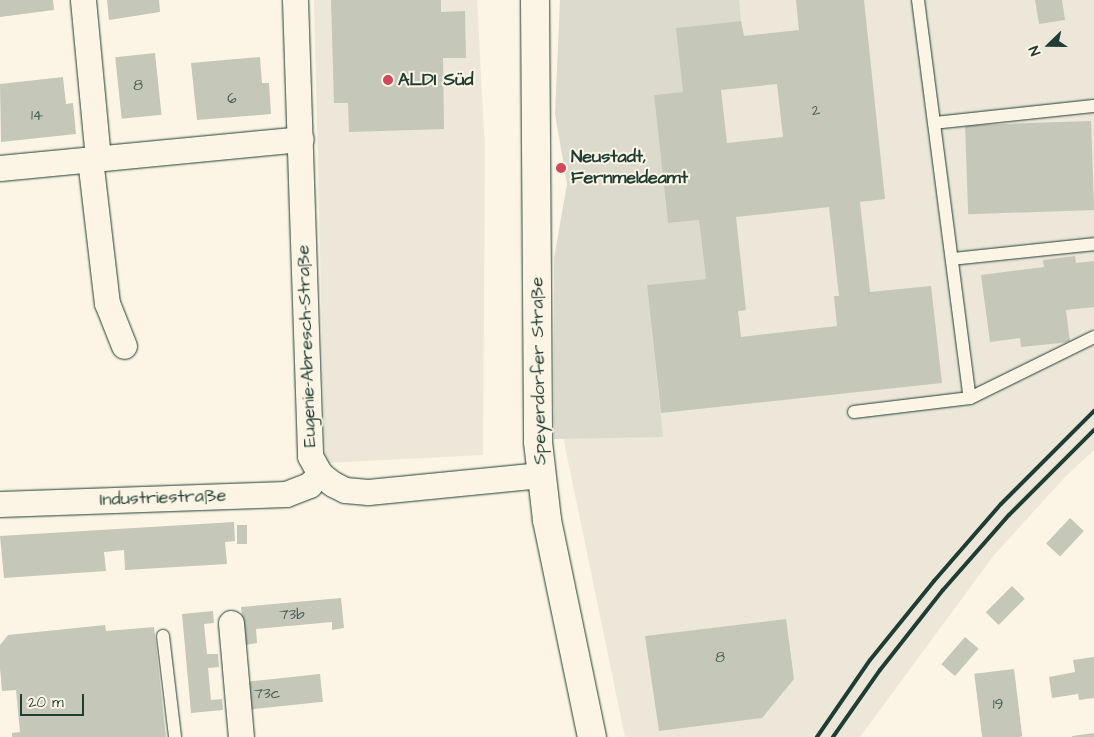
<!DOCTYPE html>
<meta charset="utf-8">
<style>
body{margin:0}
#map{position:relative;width:1094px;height:737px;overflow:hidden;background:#fcf5e5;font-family:"Architects Daughter",sans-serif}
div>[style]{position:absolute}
.built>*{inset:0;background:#ece7d8}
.green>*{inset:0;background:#dcdacc}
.building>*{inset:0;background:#c5c7b9;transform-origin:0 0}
.roads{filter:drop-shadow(0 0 1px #1f3d34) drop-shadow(0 0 1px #1f3d34)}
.service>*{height:12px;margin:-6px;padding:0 6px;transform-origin:6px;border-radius:6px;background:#fcf5e5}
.minor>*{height:25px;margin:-12.5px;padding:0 12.5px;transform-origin:12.5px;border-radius:12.5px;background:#fcf5e5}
.tertiary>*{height:28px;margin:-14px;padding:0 14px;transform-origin:14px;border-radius:14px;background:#fcf5e5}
.rail>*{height:4px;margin:-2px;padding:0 2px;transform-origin:2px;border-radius:2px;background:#1f3d34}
.dots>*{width:14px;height:14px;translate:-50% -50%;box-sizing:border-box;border:2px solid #fcf5e5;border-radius:50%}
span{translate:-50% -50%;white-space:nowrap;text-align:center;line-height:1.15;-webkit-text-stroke:4px #fcf5e5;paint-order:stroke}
.number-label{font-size:15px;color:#486055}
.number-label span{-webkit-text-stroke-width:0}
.poi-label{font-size:18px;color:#1f3d34;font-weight:700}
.left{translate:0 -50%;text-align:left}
.street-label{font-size:18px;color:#1f3d34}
.north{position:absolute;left:1024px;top:20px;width:50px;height:50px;-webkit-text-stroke:4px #fcf5e5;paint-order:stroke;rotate:248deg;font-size:14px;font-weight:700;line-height:20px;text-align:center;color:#1f3d34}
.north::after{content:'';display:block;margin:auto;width:18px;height:22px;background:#1f3d34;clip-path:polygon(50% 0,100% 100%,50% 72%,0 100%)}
.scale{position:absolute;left:20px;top:694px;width:64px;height:22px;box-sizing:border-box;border:2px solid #1f3d34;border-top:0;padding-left:6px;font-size:15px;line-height:18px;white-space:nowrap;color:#1f3d34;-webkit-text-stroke:4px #fcf5e5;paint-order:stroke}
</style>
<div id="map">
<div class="built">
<i style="clip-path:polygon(314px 0,477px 0,485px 149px,483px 455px,325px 463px)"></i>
<i style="clip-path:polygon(568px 0,1094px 0,1094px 450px,1066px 476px,994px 555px,860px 737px,625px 737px,562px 432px,578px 130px)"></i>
</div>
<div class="green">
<i style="clip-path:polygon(560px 0,739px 0,741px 21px,677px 28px,683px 92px,654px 95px,668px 223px,699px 220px,706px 279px,647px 285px,663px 437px,554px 439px,554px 258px,567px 184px,555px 114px)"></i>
</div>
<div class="building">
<i style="clip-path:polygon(0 0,53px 0,54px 10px,0 17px)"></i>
<i style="clip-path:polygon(107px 0,159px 0,160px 12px,109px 20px)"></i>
<i style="clip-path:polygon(331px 0,441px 0,441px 12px,465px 11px,466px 58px,443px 58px,444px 129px,349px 132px,348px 103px,334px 103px)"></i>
<i style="clip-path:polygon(evenodd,796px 0,864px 0,885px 199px,860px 202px,870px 292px,931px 286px,942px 383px,661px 413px,647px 285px,706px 279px,699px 220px,668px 223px,654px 95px,683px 92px,676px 28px,741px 21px,744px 36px,799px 30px,796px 0,777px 84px,783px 137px,727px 143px,721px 90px,777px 84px,796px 0,829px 207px,839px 296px,834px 296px,837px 326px,741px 337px,738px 311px,746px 310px,736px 217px,829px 207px)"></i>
<i style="clip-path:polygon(1035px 0,1062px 0,1065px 20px,1039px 24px)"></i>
<i style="left:155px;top:53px;width:62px;height:40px;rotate:84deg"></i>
<i style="clip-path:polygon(260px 57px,262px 83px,269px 83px,271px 114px,197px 120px,191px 63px)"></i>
<i style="clip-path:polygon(63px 77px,66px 104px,73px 103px,76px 134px,1px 142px,0 84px)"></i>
<i style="left:1091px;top:121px;width:89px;height:126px;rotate:88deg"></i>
<i style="clip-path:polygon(1075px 256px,1076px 263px,1094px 261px,1094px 307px,1066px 310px,1070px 342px,1021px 347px,1020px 338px,990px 342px,981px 275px,1044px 267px,1043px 260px)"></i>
<i style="left:1070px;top:518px;width:19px;height:35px;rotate:43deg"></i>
<i style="clip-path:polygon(234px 522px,235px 541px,225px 542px,227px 564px,125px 570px,124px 550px,104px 552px,106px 571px,4px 578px,0 536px)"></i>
<i style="left:237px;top:525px;width:10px;height:19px"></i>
<i style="left:1012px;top:586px;width:18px;height:37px;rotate:45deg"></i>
<i style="clip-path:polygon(341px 598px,344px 628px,332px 630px,332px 622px,256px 629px,257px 643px,245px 645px,241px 607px)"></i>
<i style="clip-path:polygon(213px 611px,214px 623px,204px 624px,207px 654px,218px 654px,219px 667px,208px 668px,211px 700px,222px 699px,223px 710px,191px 713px,182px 614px)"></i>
<i style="clip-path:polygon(786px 619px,794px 679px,762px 718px,659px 731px,645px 636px)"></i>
<i style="clip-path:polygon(105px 625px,106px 631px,154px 627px,166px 737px,12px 737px,12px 733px,20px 732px,16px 690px,2px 691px,0 668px,0 645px,8px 635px)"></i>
<i style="left:965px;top:637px;width:18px;height:36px;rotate:41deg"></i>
<i style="clip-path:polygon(1094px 657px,1094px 698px,1079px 700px,1078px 694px,1052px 698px,1049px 677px,1075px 672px,1073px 660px)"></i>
<i style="left:1014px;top:669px;width:68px;height:40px;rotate:83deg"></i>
<i style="left:320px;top:674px;width:28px;height:72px;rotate:84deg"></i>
<i style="clip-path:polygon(1094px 733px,1094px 737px,1072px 737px,1072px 736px)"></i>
</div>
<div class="roads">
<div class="service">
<i style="left:918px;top:0;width:401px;rotate:82.6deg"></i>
<i style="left:934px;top:123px;width:161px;rotate:-6.1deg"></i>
<i style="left:952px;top:259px;width:143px;rotate:-6deg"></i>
<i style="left:854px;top:412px;width:117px;rotate:-6.9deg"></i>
<i style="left:970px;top:398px;width:138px;rotate:-26.2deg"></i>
<i style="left:163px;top:636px;width:102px;rotate:83.2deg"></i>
</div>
<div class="minor">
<i style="left:83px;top:0;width:160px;rotate:84.6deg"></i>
<i style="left:295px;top:0;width:456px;rotate:88.1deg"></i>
<i style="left:310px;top:456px;width:21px;rotate:61deg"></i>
<i style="left:320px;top:474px;width:16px;rotate:38deg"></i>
<i style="left:333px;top:484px;width:13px;rotate:27deg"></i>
<i style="left:345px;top:490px;width:23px;rotate:5deg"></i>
<i style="left:368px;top:492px;width:174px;rotate:-5.6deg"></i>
<i style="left:90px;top:159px;width:145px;rotate:83.3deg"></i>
<i style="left:107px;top:303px;width:46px;rotate:68.4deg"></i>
<i style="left:0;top:168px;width:302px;rotate:-5.5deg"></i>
<i style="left:0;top:504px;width:286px;rotate:-2deg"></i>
<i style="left:286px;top:494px;width:25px;rotate:-21deg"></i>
<i style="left:309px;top:485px;width:16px;rotate:-45deg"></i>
<i style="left:231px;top:623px;width:114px;rotate:85deg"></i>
</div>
<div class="tertiary">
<i style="left:535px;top:0;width:442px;rotate:89.6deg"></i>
<i style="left:538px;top:442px;width:79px;rotate:83.4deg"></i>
<i style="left:547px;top:520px;width:222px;rotate:78.3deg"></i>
</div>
</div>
<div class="rail">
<i style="left:817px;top:737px;width:93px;rotate:-55.5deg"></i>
<i style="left:870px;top:660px;width:102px;rotate:-51deg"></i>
<i style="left:934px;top:581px;width:102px;rotate:-49deg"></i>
<i style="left:1001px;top:504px;width:132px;rotate:-45deg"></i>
<i style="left:833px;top:737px;width:82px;rotate:-55deg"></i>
<i style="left:880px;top:670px;width:102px;rotate:-51.8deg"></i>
<i style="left:943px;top:590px;width:100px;rotate:-48.7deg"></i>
<i style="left:1009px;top:515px;width:120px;rotate:-45deg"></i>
</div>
<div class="dots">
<i style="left:388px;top:80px;background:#d1495b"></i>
<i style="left:561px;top:168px;background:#d1495b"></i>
</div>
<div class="number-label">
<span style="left:138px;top:86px">8</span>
<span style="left:232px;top:99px">6</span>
<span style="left:816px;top:111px">2</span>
<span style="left:37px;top:116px">14</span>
<span style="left:292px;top:615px">73b</span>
<span style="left:720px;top:658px">8</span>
<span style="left:267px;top:694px">73c</span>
<span style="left:998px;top:705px">19</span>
</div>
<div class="poi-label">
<span class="left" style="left:398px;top:80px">ALDI Süd</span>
<span class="left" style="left:571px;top:168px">Neustadt,<br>Fernmeldeamt</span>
</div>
<div class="street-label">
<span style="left:307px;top:346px;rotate:-92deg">Eugenie-Abresch-Straße</span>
<span style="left:539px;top:371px;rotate:-91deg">Speyerdorfer Straße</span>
<span style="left:163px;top:498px;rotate:-2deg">Industriestraße</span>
</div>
<div class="north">N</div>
<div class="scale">20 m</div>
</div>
